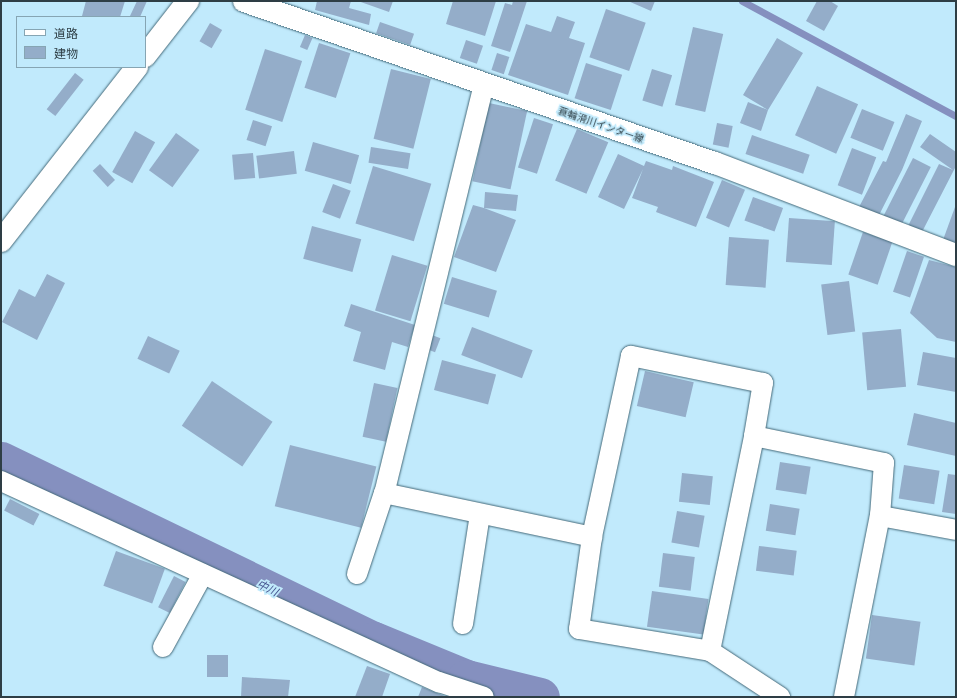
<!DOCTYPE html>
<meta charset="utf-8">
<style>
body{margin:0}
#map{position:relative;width:957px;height:698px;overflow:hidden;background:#c1eafc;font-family:"Work Sans","Noto Sans JP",sans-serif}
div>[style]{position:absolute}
.stream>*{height:7px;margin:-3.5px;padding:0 3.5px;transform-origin:3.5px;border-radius:3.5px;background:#8590bf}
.river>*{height:39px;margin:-19.5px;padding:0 19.5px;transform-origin:19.5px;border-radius:19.5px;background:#8590bf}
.building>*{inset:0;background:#94adc9;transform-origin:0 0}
.roads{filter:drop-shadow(0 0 1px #446979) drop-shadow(0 0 1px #446979)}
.minor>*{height:20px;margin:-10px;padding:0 10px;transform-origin:10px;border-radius:10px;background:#fff}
.tertiary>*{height:22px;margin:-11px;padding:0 11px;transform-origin:11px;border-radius:11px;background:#fff}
.primary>*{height:22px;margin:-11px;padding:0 11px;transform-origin:11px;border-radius:11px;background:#fff}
span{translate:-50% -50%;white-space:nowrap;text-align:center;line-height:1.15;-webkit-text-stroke:3.5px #c1eafc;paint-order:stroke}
.street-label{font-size:10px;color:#2e3e45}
.water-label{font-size:11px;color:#44518d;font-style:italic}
.frame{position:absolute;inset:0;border:2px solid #2e3e45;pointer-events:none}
.legend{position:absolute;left:16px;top:16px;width:130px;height:52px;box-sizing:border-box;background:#c1eafc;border:1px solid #86a5b3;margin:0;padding:5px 7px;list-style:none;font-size:12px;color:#2e3e45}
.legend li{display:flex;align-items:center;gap:8px;height:20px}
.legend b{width:20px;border:1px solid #86a5b3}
</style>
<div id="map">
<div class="stream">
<i style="left:742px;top:1px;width:243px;rotate:28.3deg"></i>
</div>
<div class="river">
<i style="left:1px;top:461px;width:414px;rotate:25.8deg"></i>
<i style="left:374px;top:641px;width:100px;rotate:22.4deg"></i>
<i style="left:466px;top:679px;width:76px;rotate:13.7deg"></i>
</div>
<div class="building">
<i style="clip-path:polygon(86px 1px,125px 1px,120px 17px,82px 16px)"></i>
<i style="clip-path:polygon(137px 1px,147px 1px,140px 17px,133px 17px,130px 16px)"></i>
<i style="clip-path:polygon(317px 1px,351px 1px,349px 8px,371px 14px,369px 25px,315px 10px)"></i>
<i style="clip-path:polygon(358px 1px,393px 1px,389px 12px)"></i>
<i style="clip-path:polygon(453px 1px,496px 1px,485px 36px,446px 24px)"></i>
<i style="clip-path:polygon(513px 1px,527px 1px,510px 52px,491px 46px,505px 3px,512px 5px)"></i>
<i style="clip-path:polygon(628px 1px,655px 1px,651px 11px)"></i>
<i style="clip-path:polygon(817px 1px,830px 1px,838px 6px,824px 31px,806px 21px)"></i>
<i style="left:606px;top:9px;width:42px;height:51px;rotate:19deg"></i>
<i style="clip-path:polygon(557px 16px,575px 22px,569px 38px,585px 43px,568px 95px,508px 75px,526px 24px,551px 32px)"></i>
<i style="left:380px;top:22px;width:36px;height:12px;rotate:19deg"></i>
<i style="left:210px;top:23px;width:14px;height:21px;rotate:30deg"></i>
<i style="left:693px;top:27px;width:31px;height:80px;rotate:13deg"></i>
<i style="left:305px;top:35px;width:8px;height:13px;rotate:23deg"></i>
<i style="clip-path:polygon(777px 38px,803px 53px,768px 110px,761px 131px,740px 123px,748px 102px,768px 110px,743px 95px)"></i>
<i style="left:466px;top:40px;width:18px;height:19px;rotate:19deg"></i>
<i style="left:319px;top:43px;width:33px;height:47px;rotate:18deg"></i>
<i style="left:265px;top:49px;width:39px;height:64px;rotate:18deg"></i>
<i style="left:497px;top:53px;width:13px;height:18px;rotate:18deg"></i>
<i style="left:586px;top:63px;width:38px;height:37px;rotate:18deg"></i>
<i style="left:391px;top:69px;width:41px;height:72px;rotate:14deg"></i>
<i style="left:652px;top:69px;width:21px;height:33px;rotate:17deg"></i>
<i style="left:75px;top:73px;width:11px;height:46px;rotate:38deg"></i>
<i style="left:817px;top:86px;width:45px;height:54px;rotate:24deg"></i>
<i style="left:489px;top:103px;width:39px;height:80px;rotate:12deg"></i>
<i style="left:862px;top:109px;width:35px;height:31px;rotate:22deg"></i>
<i style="clip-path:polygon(906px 114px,922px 121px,902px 170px,877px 219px,858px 209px,883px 161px,886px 162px)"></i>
<i style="left:534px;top:118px;width:20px;height:52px;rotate:18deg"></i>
<i style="left:253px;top:120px;width:20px;height:21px;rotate:18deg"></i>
<i style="left:717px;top:123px;width:16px;height:22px;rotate:11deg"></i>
<i style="left:577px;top:129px;width:34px;height:56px;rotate:23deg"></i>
<i style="left:135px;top:131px;width:23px;height:47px;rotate:29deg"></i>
<i style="left:176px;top:133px;width:29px;height:46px;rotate:36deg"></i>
<i style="clip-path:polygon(930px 134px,956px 152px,956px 166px,922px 232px,908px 226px,939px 164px,953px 170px,920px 147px)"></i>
<i style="left:752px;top:135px;width:61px;height:20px;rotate:19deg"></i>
<i style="left:313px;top:142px;width:48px;height:30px;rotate:16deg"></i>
<i style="left:371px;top:147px;width:40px;height:16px;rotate:9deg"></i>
<i style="left:852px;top:148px;width:26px;height:40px;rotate:21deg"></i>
<i style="left:294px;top:151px;width:23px;height:38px;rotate:83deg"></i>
<i style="left:253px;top:153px;width:25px;height:21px;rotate:85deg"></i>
<i style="clip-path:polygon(618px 154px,644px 166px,646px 161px,672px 170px,673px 166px,714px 182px,696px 227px,656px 212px,658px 207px,632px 198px,643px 169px,624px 209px,598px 197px)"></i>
<i style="left:913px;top:158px;width:20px;height:65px;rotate:27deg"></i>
<i style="left:100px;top:164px;width:22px;height:10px;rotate:47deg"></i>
<i style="left:373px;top:166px;width:61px;height:60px;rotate:17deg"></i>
<i style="left:722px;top:180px;width:25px;height:41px;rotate:23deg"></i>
<i style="left:333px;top:184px;width:19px;height:30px;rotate:21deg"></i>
<i style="clip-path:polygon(485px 192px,518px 195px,516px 211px,484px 208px,516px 220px,496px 272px,454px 257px,473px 205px,484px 208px)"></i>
<i style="left:753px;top:197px;width:32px;height:25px;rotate:20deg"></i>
<i style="clip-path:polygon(955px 207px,956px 207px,956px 244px,943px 240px)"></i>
<i style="left:789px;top:218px;width:46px;height:44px;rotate:4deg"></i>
<i style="left:312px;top:226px;width:51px;height:34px;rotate:15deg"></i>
<i style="left:863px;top:232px;width:31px;height:45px;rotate:19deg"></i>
<i style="left:729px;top:237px;width:40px;height:48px;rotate:4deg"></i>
<i style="left:907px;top:251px;width:18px;height:43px;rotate:19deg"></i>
<i style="left:392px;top:255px;width:37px;height:58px;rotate:17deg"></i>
<i style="clip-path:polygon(929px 260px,956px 267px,956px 342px,937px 338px,910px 313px)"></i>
<i style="clip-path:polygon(47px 274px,65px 283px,37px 340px,2px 322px,19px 289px,35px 297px)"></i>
<i style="left:452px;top:277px;width:47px;height:28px;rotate:17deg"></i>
<i style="left:849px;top:281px;width:51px;height:28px;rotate:83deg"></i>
<i style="clip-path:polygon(351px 304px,415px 325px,408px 347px,392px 342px,385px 370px,353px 361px,361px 332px,344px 326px)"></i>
<i style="left:472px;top:327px;width:65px;height:30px;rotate:21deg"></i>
<i style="left:901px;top:329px;width:58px;height:39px;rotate:85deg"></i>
<i style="left:432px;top:335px;width:9px;height:15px;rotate:21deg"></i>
<i style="left:148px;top:336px;width:35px;height:25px;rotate:25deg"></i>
<i style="clip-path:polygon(923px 352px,956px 358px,956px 392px,917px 385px)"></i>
<i style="left:442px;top:360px;width:56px;height:31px;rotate:15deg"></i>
<i style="left:645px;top:371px;width:50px;height:36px;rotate:13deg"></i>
<i style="left:212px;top:381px;width:73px;height:54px;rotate:34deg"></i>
<i style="left:374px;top:383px;width:24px;height:55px;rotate:12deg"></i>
<i style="clip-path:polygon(914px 413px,956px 423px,956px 456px,907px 445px)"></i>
<i style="left:290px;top:445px;width:89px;height:63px;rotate:14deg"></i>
<i style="left:780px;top:462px;width:31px;height:28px;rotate:9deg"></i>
<i style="left:904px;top:465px;width:36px;height:34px;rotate:9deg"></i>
<i style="left:682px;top:473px;width:31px;height:29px;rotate:6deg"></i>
<i style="clip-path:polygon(948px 474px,956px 475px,956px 514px,942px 512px)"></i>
<i style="left:10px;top:499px;width:33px;height:13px;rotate:27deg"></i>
<i style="left:770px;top:504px;width:30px;height:27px;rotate:9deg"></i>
<i style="left:677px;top:511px;width:28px;height:32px;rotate:10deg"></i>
<i style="left:759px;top:546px;width:38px;height:25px;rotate:7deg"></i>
<i style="left:116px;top:551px;width:52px;height:37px;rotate:20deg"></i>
<i style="left:663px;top:553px;width:32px;height:34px;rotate:7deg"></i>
<i style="left:174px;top:576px;width:13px;height:35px;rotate:27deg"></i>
<i style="left:652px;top:591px;width:57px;height:36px;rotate:8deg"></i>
<i style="left:872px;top:615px;width:49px;height:44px;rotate:8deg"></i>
<i style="left:207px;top:655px;width:21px;height:22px"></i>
<i style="clip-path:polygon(367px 666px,390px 674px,382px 697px,355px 697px)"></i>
<i style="clip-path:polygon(242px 677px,290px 680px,288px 697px,241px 697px)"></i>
<i style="clip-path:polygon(422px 687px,447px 697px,418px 697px)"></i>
</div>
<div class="roads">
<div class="minor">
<i style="left:484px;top:84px;width:421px;rotate:103.7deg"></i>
<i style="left:384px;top:493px;width:213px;rotate:11.9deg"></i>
<i style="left:754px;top:436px;width:54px;rotate:-80.4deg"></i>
<i style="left:763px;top:383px;width:135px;rotate:-168.4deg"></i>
<i style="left:631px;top:356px;width:185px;rotate:102.2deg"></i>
<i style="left:592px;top:537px;width:93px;rotate:98deg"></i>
<i style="left:579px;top:629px;width:133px;rotate:9.5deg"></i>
<i style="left:710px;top:651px;width:84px;rotate:33.3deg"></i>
<i style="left:1px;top:481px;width:482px;rotate:24.7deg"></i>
<i style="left:439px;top:682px;width:47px;rotate:18.4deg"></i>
<i style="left:357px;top:574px;width:85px;rotate:-71.6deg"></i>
<i style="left:463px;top:624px;width:111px;rotate:-81.2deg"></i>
<i style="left:163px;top:647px;width:83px;rotate:-61.3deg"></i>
<i style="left:710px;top:651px;width:219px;rotate:-78.4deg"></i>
<i style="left:754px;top:436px;width:133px;rotate:11.7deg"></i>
<i style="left:884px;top:463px;width:53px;rotate:94.3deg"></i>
<i style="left:844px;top:697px;width:185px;rotate:-78.8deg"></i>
<i style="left:880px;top:516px;width:77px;rotate:10.4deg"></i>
</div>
<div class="tertiary">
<i style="left:145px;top:56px;width:70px;rotate:-52deg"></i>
<i style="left:1px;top:241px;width:221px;rotate:-52deg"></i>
</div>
<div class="primary">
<i style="left:244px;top:1px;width:498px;rotate:19deg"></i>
<i style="left:715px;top:163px;width:258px;rotate:20.9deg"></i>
</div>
</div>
<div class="street-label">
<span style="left:601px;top:125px;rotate:19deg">蓑輪滑川インター線</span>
</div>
<div class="water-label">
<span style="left:267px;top:589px;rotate:26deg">中川</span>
</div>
<div class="frame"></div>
<ul class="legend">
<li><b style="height:5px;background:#fff"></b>道路</li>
<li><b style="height:11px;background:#94adc9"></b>建物</li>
</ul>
</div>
